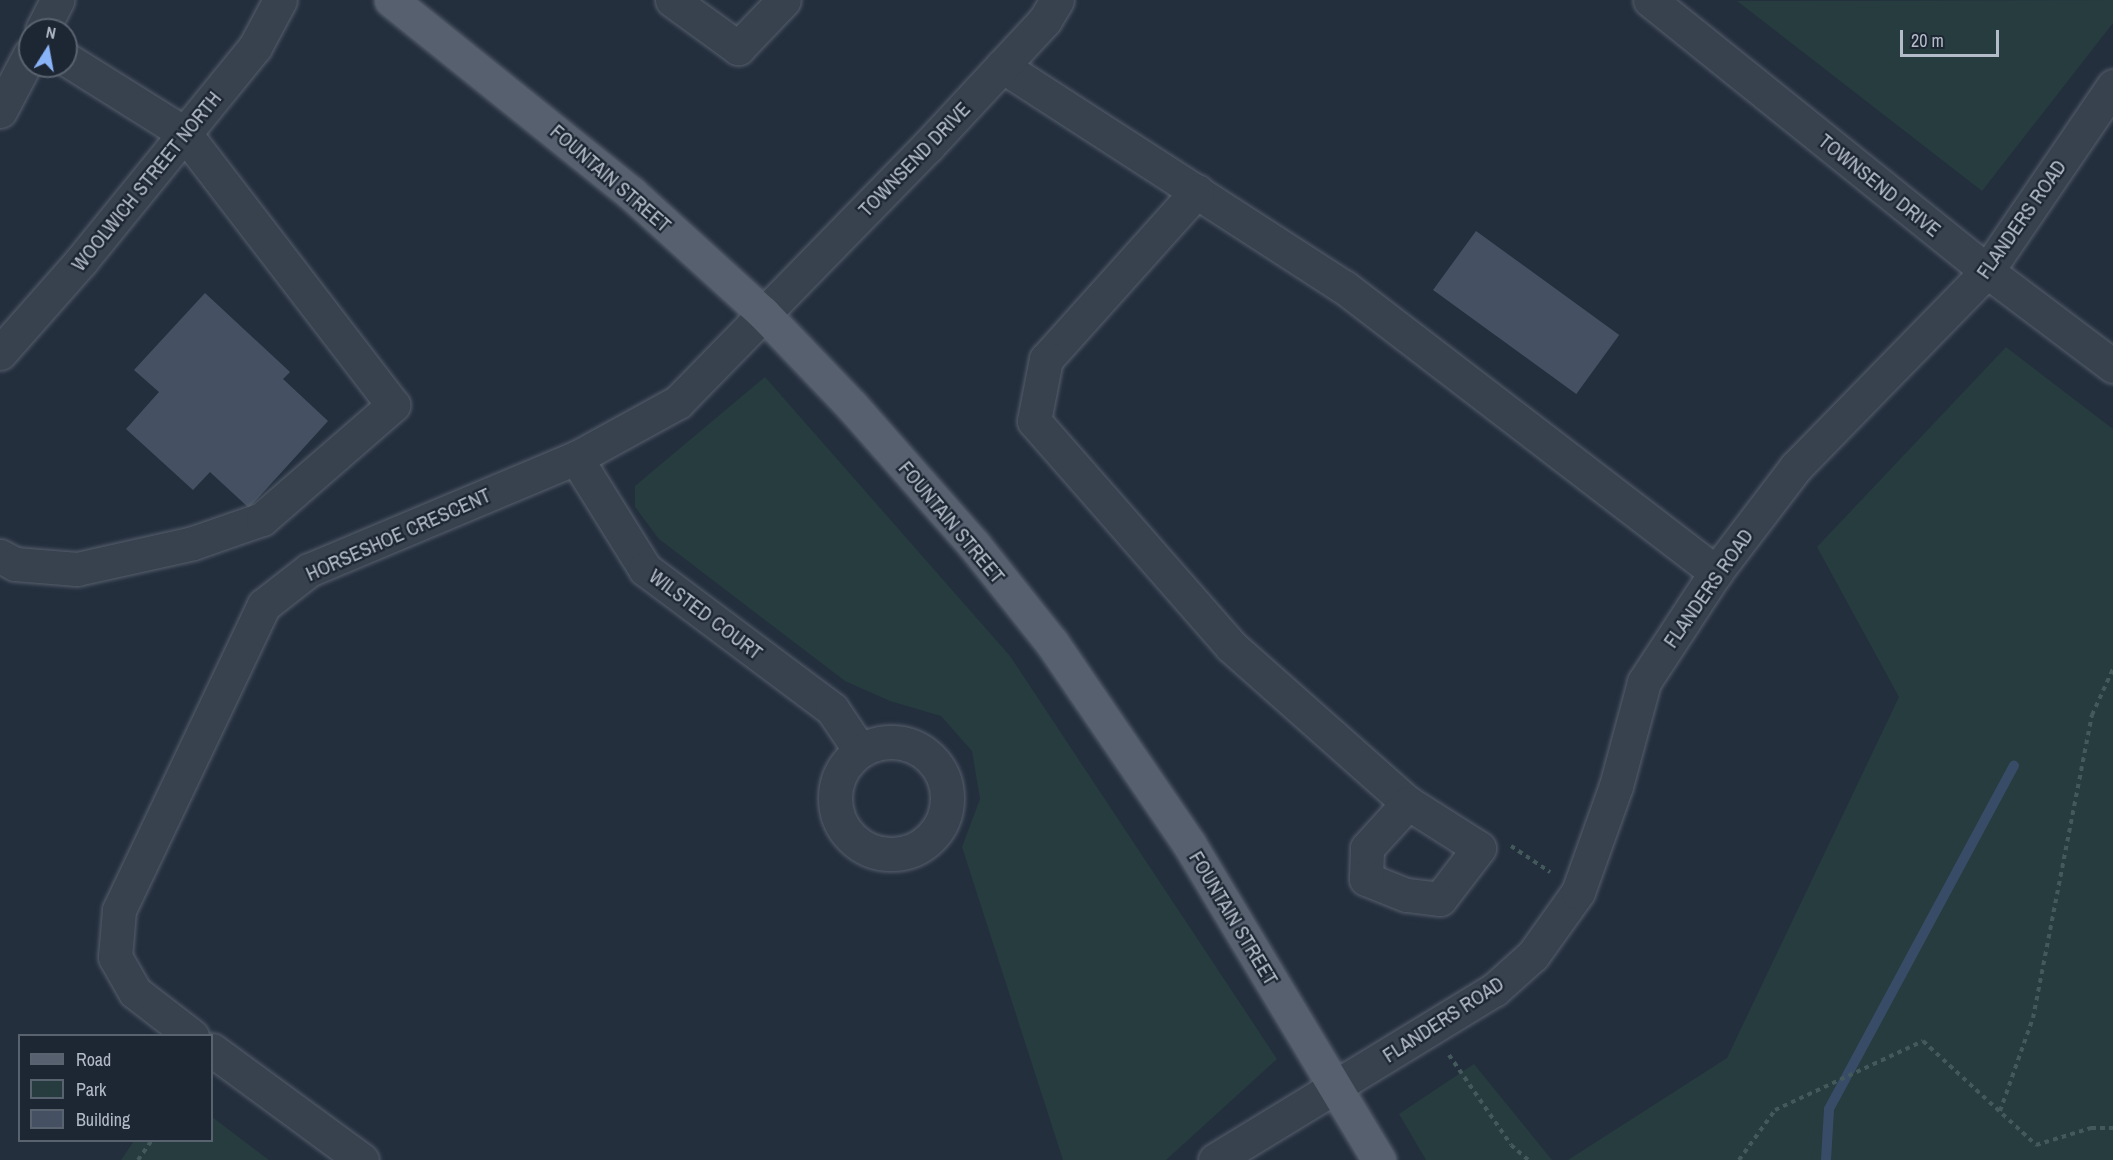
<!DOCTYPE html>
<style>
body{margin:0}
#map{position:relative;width:2113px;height:1160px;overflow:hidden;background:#242f3e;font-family:"Archivo Narrow",sans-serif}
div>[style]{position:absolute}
.green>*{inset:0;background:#263c3f}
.stream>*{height:10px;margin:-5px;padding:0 5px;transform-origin:5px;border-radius:5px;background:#394c67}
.building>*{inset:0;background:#455162;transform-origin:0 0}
.path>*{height:4px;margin-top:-2px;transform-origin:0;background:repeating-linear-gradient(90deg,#44595c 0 4.5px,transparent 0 9px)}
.roads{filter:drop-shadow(0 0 2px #565f6c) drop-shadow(0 0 2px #565f6c)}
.minor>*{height:33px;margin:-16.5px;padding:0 16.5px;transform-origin:16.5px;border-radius:16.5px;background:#38414e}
.minor>.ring{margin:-16.5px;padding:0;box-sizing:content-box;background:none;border:33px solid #38414e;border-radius:50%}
.major>*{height:33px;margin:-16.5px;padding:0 16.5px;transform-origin:16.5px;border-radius:16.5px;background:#56606e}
span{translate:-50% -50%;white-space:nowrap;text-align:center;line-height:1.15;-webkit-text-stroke:4.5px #1d2633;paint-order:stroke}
.street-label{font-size:20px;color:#b4bcc9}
.legend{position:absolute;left:18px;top:1034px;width:195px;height:108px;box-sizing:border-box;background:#1d2633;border:2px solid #59626f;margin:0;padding:8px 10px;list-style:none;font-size:18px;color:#b4bcc9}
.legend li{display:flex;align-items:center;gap:12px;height:30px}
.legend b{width:30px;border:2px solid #59626f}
.north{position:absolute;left:18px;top:18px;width:60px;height:60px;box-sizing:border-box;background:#1d2633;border:2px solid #59626f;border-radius:50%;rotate:11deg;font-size:16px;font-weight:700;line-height:24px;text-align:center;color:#b4bcc9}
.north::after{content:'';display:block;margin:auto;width:21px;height:27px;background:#8ab4f8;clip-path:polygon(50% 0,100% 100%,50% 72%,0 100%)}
.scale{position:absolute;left:1900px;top:30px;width:99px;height:27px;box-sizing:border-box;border:3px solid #b4bcc9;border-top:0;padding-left:8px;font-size:18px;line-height:21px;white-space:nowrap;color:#b4bcc9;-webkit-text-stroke:4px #1d2633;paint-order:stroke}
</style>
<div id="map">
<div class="green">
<i style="clip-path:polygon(2113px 0,2113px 23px,1982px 191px,1737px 1px)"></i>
<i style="clip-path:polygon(2006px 347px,2113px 429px,2113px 1160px,1568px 1160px,1727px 1058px,1899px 697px,1817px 547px)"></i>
<i style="clip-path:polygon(765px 377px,1010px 656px,1277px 1059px,1166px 1160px,1063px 1160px,962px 847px,980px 799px,972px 751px,941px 716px,890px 701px,845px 681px,659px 539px,635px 507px,635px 486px)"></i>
<i style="clip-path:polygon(1474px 1064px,1552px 1160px,1426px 1160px,1399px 1114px)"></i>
<i style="clip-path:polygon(212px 1117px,269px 1160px,121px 1160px,134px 1141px,212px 1140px)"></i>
</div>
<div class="stream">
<i style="left:1826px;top:1160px;width:51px;rotate:-86.6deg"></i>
<i style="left:1829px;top:1109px;width:390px;rotate:-61.7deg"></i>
</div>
<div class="building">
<i style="left:1476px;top:231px;width:177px;height:73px;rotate:36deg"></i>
<i style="clip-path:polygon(205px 293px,290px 372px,283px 379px,328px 421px,249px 508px,210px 472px,193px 490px,126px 429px,159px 392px,134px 370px)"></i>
</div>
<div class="path">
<i style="left:1511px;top:846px;width:47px;rotate:33.7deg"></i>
<i style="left:1449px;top:1055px;width:109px;rotate:55.4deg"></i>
<i style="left:1511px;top:1145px;width:23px;rotate:41deg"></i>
<i style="left:2000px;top:1111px;width:99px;rotate:-70.5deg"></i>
<i style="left:2033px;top:1018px;width:309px;rotate:-79deg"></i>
<i style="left:2092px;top:715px;width:51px;rotate:-65.5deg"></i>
<i style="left:138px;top:1160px;width:24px;rotate:-55deg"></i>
<i style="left:1739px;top:1160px;width:62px;rotate:-54.2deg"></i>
<i style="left:1775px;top:1110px;width:163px;rotate:-25deg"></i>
<i style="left:1923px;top:1041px;width:154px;rotate:42.6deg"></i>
<i style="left:2036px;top:1145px;width:58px;rotate:-17.2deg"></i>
<i style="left:2091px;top:1128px;width:22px"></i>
</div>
<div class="roads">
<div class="minor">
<i style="left:672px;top:0;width:82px;rotate:36deg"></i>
<i style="left:738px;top:48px;width:66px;rotate:-46.2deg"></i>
<i style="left:1650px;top:0;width:432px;rotate:38.8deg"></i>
<i style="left:1987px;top:271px;width:158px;rotate:37deg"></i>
<i style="left:42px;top:30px;width:34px;rotate:-63deg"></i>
<i style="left:1002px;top:66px;width:407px;rotate:32.9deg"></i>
<i style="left:1344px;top:287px;width:469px;rotate:37.5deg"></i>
<i style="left:0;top:111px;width:64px;rotate:-62.2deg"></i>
<i style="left:1197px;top:191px;width:226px;rotate:131.9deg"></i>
<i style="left:1046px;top:359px;width:63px;rotate:101deg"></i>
<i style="left:1034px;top:421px;width:299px;rotate:48.8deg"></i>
<i style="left:1231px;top:646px;width:237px;rotate:41.6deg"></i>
<i style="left:1408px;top:803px;width:84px;rotate:32.4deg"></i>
<i style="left:1479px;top:848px;width:64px;rotate:127.4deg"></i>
<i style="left:1440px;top:899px;width:34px;rotate:-173deg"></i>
<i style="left:1406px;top:895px;width:43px;rotate:-158.2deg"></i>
<i style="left:1366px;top:879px;width:31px;rotate:-88deg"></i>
<i style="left:1367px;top:848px;width:61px;rotate:-47.7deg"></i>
<i style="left:0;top:353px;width:123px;rotate:-48.6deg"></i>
<i style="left:81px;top:261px;width:276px;rotate:-50.9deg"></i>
<i style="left:255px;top:47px;width:53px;rotate:-62deg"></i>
<i style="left:576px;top:458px;width:131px;rotate:58.1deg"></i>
<i style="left:645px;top:569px;width:234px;rotate:36.8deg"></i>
<i style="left:832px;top:709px;width:48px;rotate:56deg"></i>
<i style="left:0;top:556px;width:17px;rotate:28deg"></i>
<i style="left:15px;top:564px;width:62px;rotate:4.6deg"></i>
<i style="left:77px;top:569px;width:119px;rotate:-12.6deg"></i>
<i style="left:193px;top:543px;width:73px;rotate:-19.2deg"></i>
<i style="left:262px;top:519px;width:174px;rotate:-41deg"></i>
<i style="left:393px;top:405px;width:343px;rotate:-127.5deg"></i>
<i style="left:184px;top:133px;width:139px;rotate:-147.9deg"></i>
<i class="ring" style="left:835px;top:742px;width:79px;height:79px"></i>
<i style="left:192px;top:1036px;width:72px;rotate:-142.3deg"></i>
<i style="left:135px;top:992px;width:40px;rotate:-119.7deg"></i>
<i style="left:115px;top:957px;width:47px;rotate:-85.1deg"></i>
<i style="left:119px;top:910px;width:338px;rotate:-64.6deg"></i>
<i style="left:264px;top:605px;width:57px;rotate:-37.9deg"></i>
<i style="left:309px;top:570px;width:290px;rotate:-22.8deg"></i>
<i style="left:576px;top:458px;width:116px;rotate:-28.8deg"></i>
<i style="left:678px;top:402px;width:358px;rotate:-45.7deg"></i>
<i style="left:928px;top:146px;width:172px;rotate:-47.1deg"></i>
<i style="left:1045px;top:20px;width:23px;rotate:-59deg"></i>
<i style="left:212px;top:1050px;width:186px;rotate:36.3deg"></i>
<i style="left:1215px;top:1160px;width:327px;rotate:-31.4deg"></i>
<i style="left:1494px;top:990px;width:52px;rotate:-41.9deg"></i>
<i style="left:1533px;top:955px;width:77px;rotate:-54.5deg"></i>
<i style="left:1578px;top:892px;width:113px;rotate:-70.3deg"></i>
<i style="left:1616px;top:786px;width:108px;rotate:-74.9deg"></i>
<i style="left:1644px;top:682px;width:131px;rotate:-56.8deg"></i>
<i style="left:1716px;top:572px;width:132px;rotate:-52.7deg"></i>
<i style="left:1796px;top:467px;width:274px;rotate:-45.7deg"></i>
<i style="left:1987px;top:271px;width:224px;rotate:-55.7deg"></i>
</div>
<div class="major">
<i style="left:391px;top:0;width:308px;rotate:38.8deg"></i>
<i style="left:631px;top:193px;width:178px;rotate:42.3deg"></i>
<i style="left:763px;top:313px;width:129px;rotate:46.3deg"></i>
<i style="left:852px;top:406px;width:185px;rotate:48.7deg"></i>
<i style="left:974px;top:545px;width:125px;rotate:51.5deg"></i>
<i style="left:1052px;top:643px;width:243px;rotate:55.7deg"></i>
<i style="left:1189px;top:844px;width:369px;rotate:59deg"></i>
</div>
</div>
<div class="street-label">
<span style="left:914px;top:159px;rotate:-46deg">TOWNSEND DRIVE</span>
<span style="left:611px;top:178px;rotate:41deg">FOUNTAIN STREET</span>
<span style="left:146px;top:181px;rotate:-51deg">WOOLWICH STREET NORTH</span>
<span style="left:1880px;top:185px;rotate:39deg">TOWNSEND DRIVE</span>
<span style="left:2021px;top:219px;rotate:-55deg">FLANDERS ROAD</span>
<span style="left:952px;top:522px;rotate:50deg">FOUNTAIN STREET</span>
<span style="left:398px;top:534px;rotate:-24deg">HORSESHOE CRESCENT</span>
<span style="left:1708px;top:588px;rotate:-55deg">FLANDERS ROAD</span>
<span style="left:706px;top:614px;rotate:37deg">WILSTED COURT</span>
<span style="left:1234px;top:918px;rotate:59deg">FOUNTAIN STREET</span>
<span style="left:1443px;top:1019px;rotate:-33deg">FLANDERS ROAD</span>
</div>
<ul class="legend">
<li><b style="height:8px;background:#56606e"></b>Road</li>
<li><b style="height:16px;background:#263c3f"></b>Park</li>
<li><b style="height:16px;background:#455162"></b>Building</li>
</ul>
<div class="north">N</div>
<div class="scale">20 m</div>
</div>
